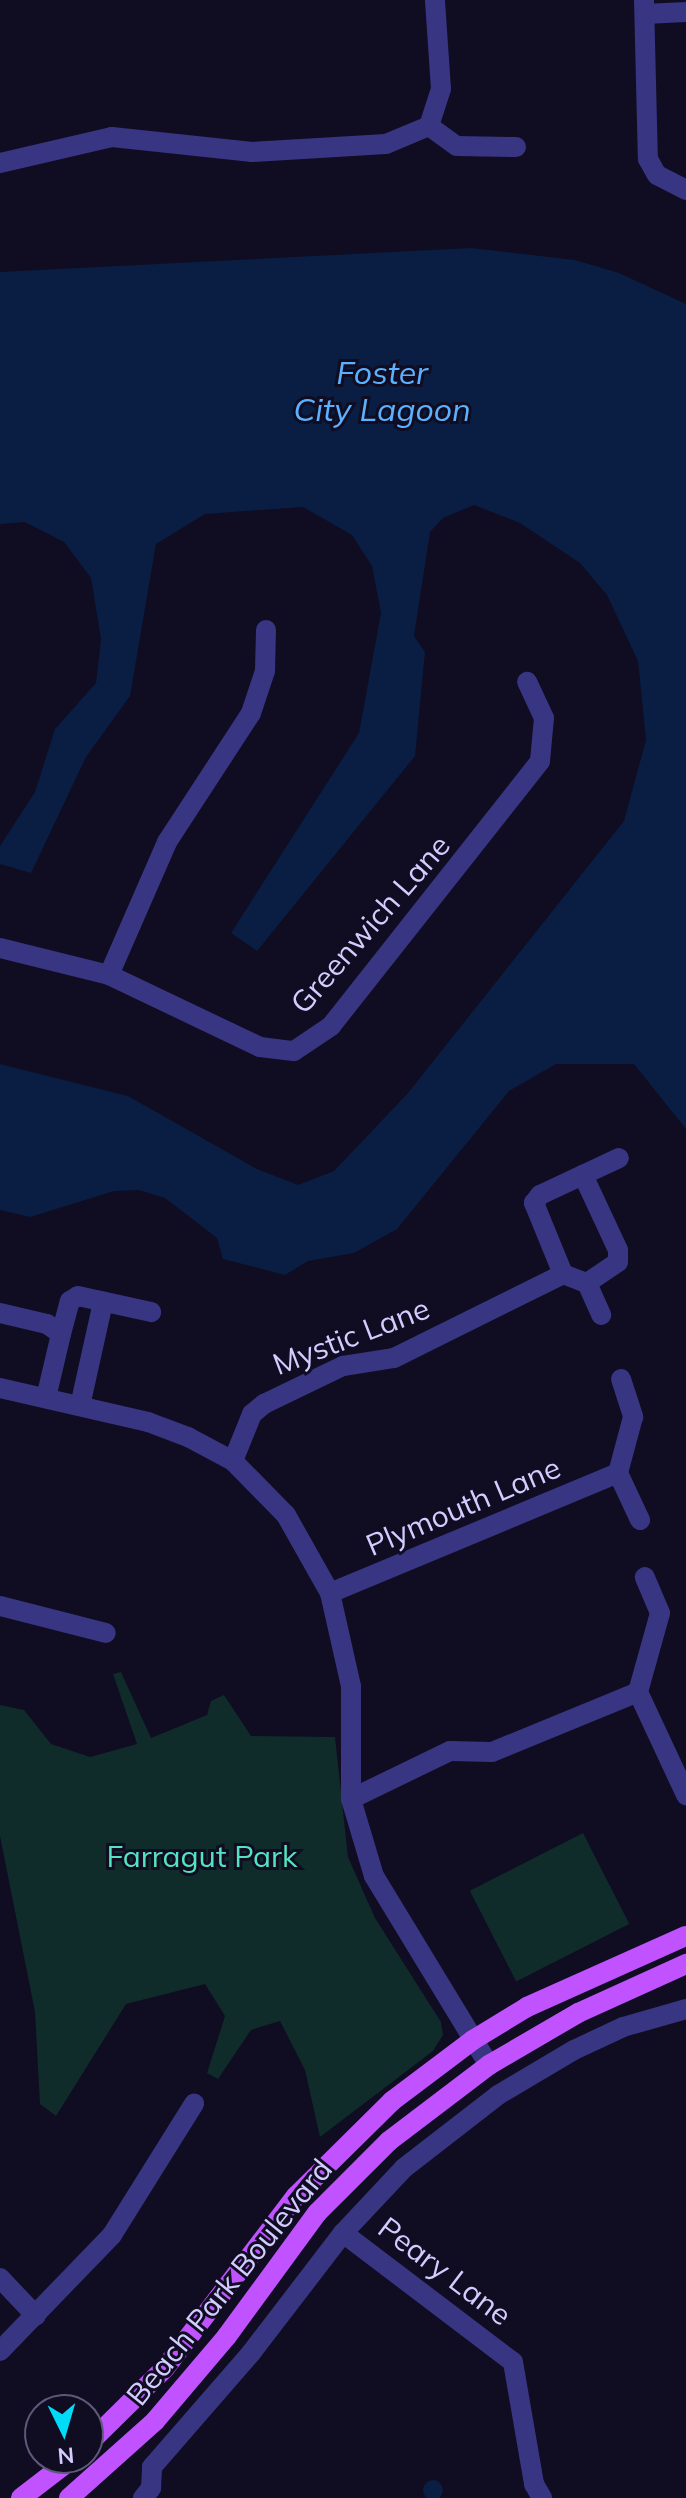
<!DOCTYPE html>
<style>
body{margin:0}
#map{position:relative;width:686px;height:2498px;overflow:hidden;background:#100c21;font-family:Mulish,sans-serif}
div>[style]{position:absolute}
.green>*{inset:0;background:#0f2b2a;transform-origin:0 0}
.water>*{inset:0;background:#091e42}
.round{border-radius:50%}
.minor>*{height:20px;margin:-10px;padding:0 10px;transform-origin:10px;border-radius:10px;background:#383582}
.major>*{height:20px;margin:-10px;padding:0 10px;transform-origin:10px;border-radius:10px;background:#c053ff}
span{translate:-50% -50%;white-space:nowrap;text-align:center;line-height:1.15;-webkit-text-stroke:6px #100c21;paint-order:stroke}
.street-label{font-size:30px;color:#d2ccff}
.park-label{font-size:30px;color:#54e3c0}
.water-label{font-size:32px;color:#5ab1ff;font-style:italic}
.north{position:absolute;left:24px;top:2394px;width:80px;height:80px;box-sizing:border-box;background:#100c21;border:2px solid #5e597a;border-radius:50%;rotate:175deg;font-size:22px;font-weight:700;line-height:32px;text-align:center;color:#d2ccff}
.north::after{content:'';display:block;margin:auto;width:28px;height:36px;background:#00dcf7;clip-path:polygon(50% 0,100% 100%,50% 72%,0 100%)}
</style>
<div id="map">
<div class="green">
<i style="clip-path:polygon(121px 1672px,151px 1738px,207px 1715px,211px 1701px,224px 1695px,251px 1736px,335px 1737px,348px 1857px,375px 1918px,441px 2022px,443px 2035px,433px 2051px,320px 2137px,305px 2070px,280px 2021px,251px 2030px,218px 2079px,207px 2073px,225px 2016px,205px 1984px,126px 2004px,56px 2116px,40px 2104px,35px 2012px,0 1836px,0 1705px,24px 1710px,51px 1744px,90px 1757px,137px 1744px,113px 1674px)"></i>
<i style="left:583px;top:1833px;width:102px;height:127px;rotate:63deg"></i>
</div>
<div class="water">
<i style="clip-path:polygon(471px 248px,575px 260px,619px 273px,686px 304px,686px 1129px,634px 1064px,556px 1064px,509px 1091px,397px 1229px,354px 1253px,308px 1261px,285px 1275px,223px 1259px,217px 1238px,165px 1198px,139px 1190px,114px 1191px,30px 1217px,0 1210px,0 1064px,128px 1096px,257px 1169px,298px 1185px,334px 1171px,408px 1093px,624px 821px,646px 740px,638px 661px,607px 595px,580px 563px,520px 523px,474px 505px,443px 518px,430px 532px,414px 636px,425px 652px,415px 756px,257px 951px,231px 933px,359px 733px,381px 613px,372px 566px,352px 535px,303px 507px,205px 514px,156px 544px,130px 696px,86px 757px,31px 873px,0 864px,0 846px,35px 792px,55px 729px,96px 683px,101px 639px,91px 578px,64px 542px,25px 522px,0 524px,0 272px)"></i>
<i class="round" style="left:423px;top:2480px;width:20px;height:20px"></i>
</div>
<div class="minor">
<i style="left:644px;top:0;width:159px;rotate:88.6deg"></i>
<i style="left:648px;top:159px;width:18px;rotate:61deg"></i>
<i style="left:657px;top:175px;width:33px;rotate:27deg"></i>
<i style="left:645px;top:14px;width:41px;rotate:-2.8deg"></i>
<i style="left:429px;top:126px;width:39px;rotate:-72deg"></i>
<i style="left:441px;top:89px;width:89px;rotate:-93.9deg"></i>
<i style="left:0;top:163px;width:115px;rotate:-13.1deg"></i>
<i style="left:112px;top:137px;width:141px;rotate:6.1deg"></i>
<i style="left:252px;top:152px;width:134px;rotate:-3.4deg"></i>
<i style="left:386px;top:144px;width:47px;rotate:-22.7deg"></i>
<i style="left:429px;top:126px;width:34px;rotate:36deg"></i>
<i style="left:457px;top:146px;width:59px;rotate:1deg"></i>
<i style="left:0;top:948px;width:112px;rotate:13.9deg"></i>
<i style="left:109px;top:975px;width:167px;rotate:25.5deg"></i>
<i style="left:260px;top:1047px;width:34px;rotate:7deg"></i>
<i style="left:294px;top:1051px;width:45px;rotate:-34deg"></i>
<i style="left:331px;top:1026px;width:337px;rotate:-51.7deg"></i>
<i style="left:540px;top:761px;width:43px;rotate:-84.7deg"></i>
<i style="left:544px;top:718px;width:40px;rotate:-115deg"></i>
<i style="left:109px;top:975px;width:145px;rotate:-66.4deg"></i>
<i style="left:167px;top:842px;width:154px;rotate:-56.9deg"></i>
<i style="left:251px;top:713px;width:44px;rotate:-71.6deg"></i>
<i style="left:265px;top:671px;width:41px;rotate:-88.6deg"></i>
<i style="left:563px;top:1274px;width:26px;rotate:21deg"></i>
<i style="left:587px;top:1283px;width:37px;rotate:-34deg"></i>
<i style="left:618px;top:1262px;width:12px;rotate:-90deg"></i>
<i style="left:618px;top:1250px;width:83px;rotate:-115deg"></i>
<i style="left:587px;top:1283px;width:35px;rotate:66deg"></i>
<i style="left:0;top:1313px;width:48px;rotate:13.2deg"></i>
<i style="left:47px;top:1324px;width:17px;rotate:36deg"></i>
<i style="left:61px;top:1334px;width:66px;rotate:103.2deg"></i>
<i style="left:61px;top:1334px;width:34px;rotate:-75deg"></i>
<i style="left:70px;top:1301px;width:9px;rotate:-32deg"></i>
<i style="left:78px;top:1296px;width:75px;rotate:12.4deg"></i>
<i style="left:621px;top:1379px;width:40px;rotate:72deg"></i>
<i style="left:633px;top:1417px;width:58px;rotate:105deg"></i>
<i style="left:618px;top:1473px;width:52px;rotate:64.9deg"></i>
<i style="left:0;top:1388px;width:152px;rotate:12.9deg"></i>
<i style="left:148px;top:1422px;width:43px;rotate:20.6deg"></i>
<i style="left:188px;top:1437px;width:51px;rotate:28.1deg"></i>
<i style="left:233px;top:1461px;width:76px;rotate:45.5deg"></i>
<i style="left:286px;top:1515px;width:90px;rotate:60.6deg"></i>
<i style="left:330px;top:1593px;width:95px;rotate:77.3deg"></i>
<i style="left:351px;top:1686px;width:113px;rotate:90deg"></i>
<i style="left:351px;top:1799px;width:80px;rotate:73.4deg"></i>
<i style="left:374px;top:1876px;width:221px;rotate:58.7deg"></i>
<i style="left:80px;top:1406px;width:107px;rotate:-77.5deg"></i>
<i style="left:233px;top:1461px;width:51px;rotate:-68deg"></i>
<i style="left:252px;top:1414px;width:16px;rotate:-40deg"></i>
<i style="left:264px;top:1404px;width:88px;rotate:-25.7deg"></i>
<i style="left:343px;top:1366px;width:52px;rotate:-8.9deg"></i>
<i style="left:394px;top:1358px;width:189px;rotate:-26.4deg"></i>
<i style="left:563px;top:1274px;width:77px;rotate:-112.2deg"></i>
<i style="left:534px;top:1203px;width:10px;rotate:-53deg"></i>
<i style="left:540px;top:1195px;width:87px;rotate:-25.1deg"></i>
<i style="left:330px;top:1593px;width:312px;rotate:-22.6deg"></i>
<i style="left:0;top:1606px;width:109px;rotate:14.3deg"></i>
<i style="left:638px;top:1692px;width:114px;rotate:65deg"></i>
<i style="left:351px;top:1799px;width:110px;rotate:-25.9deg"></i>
<i style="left:450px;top:1751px;width:42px;rotate:1.4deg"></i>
<i style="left:492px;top:1752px;width:158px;rotate:-22.3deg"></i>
<i style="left:638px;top:1692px;width:82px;rotate:-74.4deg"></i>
<i style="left:660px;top:1613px;width:39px;rotate:-113deg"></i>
<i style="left:343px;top:2233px;width:213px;rotate:37.2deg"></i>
<i style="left:513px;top:2362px;width:124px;rotate:80.2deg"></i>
<i style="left:534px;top:2484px;width:16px;rotate:60deg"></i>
<i style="left:0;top:2278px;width:52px;rotate:46.5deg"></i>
<i style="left:0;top:2351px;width:161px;rotate:-46deg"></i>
<i style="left:112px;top:2235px;width:155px;rotate:-58deg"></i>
<i style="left:143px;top:2498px;width:13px;rotate:-51deg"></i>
<i style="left:151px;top:2488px;width:21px;rotate:-87deg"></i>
<i style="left:152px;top:2467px;width:151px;rotate:-49deg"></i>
<i style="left:251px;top:2353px;width:151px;rotate:-52.5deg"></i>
<i style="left:343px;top:2233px;width:89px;rotate:-46.8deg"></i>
<i style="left:404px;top:2168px;width:119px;rotate:-37.8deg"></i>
<i style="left:498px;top:2095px;width:88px;rotate:-30.6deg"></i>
<i style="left:574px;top:2050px;width:54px;rotate:-25.1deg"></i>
<i style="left:623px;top:2027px;width:66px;rotate:-15.9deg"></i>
</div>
<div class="major">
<i style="left:88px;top:2444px;width:108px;rotate:-44.6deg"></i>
<i style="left:165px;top:2368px;width:216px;rotate:-52.7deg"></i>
<i style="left:296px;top:2196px;width:135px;rotate:-44.7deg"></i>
<i style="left:392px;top:2101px;width:101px;rotate:-37deg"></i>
<i style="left:473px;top:2040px;width:63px;rotate:-31.4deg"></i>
<i style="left:527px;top:2007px;width:174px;rotate:-24.1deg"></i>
<i style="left:21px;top:2498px;width:66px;rotate:-37.6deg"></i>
<i style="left:69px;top:2498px;width:115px;rotate:-41.8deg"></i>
<i style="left:155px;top:2421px;width:111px;rotate:-49.7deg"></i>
<i style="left:227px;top:2336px;width:152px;rotate:-53.8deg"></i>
<i style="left:317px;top:2213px;width:102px;rotate:-45deg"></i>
<i style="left:389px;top:2141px;width:126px;rotate:-37.2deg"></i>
<i style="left:489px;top:2065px;width:103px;rotate:-30.3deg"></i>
<i style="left:578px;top:2013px;width:119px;rotate:-24.4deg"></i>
</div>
<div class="street-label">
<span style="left:370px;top:924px;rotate:-49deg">Greenwich Lane</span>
<span style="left:351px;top:1336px;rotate:-21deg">Mystic Lane</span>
<span style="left:463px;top:1506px;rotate:-23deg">Plymouth Lane</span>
<span style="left:445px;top:2271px;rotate:37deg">Peary Lane</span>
<span style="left:229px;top:2282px;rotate:-51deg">Beach Park Boulevard</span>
</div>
<div class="park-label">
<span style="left:202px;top:1856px">Farragut Park</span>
</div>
<div class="water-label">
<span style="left:382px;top:391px">Foster<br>City Lagoon</span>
</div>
<div class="north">N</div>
</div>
